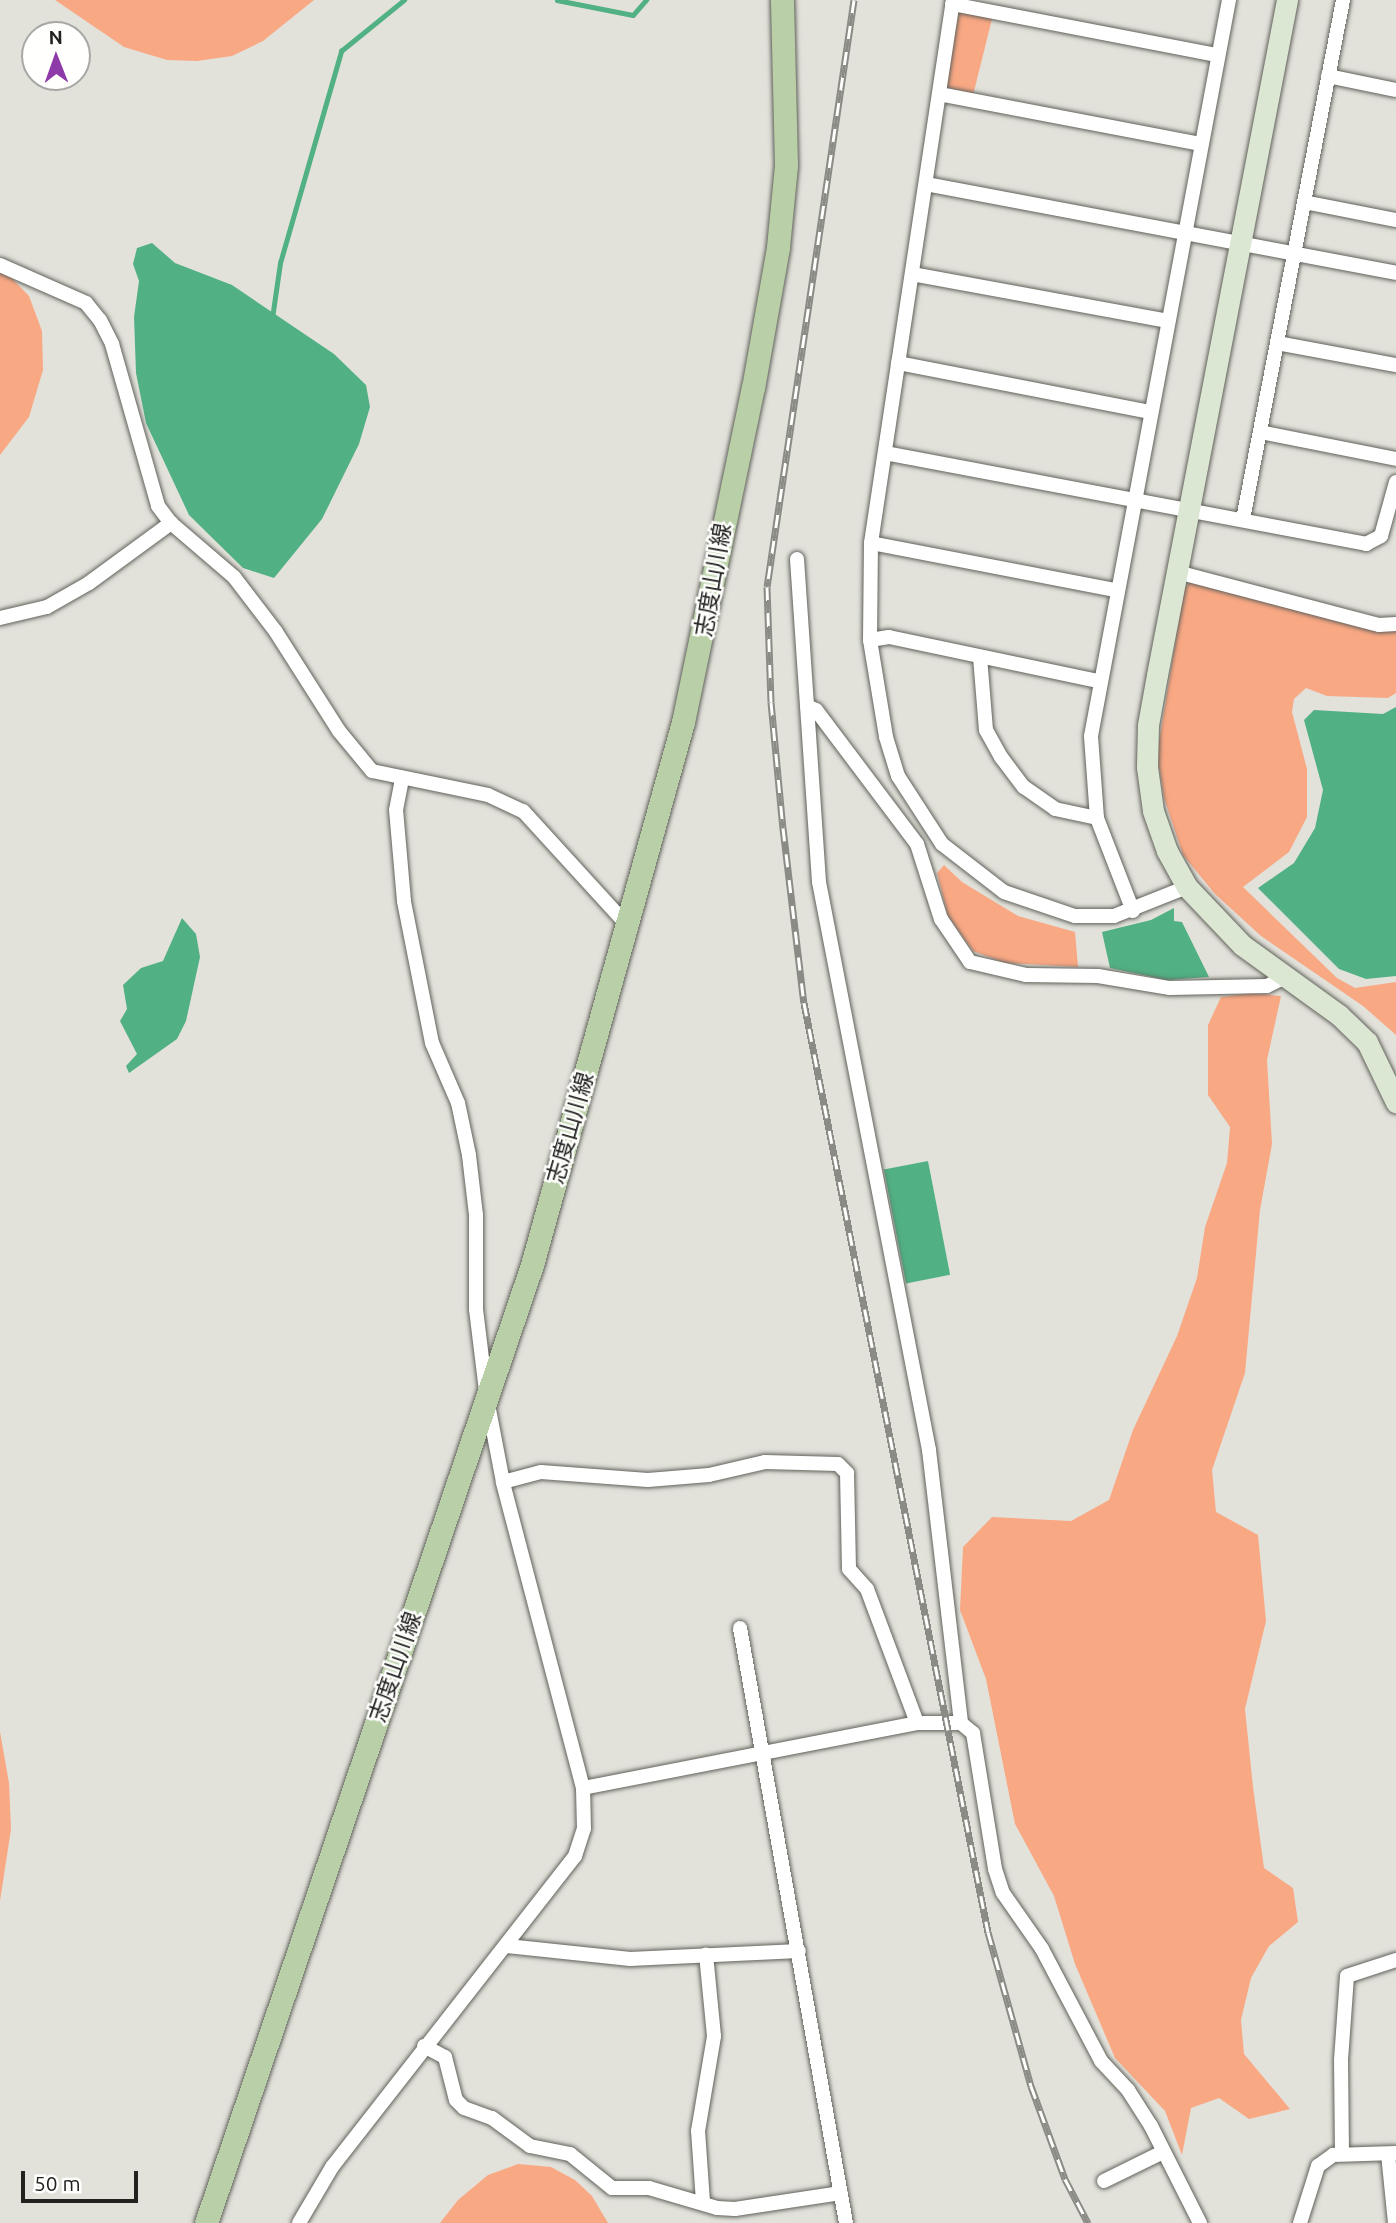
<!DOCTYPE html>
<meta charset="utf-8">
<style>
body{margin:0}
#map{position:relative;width:1396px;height:2223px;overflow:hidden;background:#e2e2db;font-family:Ubuntu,"Noto Sans JP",sans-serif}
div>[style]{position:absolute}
.green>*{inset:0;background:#f9a884;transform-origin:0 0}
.water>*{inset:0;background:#51b084;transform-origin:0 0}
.stream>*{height:4.5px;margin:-2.25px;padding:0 2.25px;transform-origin:2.25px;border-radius:2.25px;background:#51b084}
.roads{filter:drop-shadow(0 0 2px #62625c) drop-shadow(0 0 2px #62625c)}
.street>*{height:14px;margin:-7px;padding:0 7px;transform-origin:7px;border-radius:7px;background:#fff}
.secondary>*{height:21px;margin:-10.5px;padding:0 10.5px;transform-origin:10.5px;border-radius:10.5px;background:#dce7d3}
.primary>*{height:23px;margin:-11.5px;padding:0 11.5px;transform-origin:11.5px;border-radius:11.5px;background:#b9cfa7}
.rail>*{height:7px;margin-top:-3.5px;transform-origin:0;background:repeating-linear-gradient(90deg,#fffffe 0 13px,#8b8b86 0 26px);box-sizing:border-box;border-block:2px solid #8b8b86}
span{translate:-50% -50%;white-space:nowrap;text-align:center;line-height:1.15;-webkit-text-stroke:5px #fffffe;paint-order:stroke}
.street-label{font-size:23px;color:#222220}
.north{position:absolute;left:21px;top:21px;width:70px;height:70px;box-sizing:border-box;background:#fffffe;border:2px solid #a7a7a5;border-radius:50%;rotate:359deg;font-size:19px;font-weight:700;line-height:28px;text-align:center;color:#222220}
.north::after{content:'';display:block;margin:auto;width:24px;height:32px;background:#8e3aa8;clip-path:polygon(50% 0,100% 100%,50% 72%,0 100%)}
.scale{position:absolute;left:21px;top:2171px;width:117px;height:32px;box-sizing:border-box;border:4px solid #222220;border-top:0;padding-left:9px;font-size:21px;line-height:24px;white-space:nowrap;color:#222220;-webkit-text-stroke:5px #fffffe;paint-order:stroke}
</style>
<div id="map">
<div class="green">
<i style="clip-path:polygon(55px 0,314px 0,263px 41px,232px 56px,197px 61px,167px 60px,124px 47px)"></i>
<i style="left:960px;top:11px;width:33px;height:77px;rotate:14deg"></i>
<i style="clip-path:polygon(0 266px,29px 296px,42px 331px,43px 370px,29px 417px,0 455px)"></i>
<i style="clip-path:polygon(1192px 580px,1396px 628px,1396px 693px,1388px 698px,1327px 696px,1306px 688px,1294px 699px,1292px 712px,1307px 769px,1307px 817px,1289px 852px,1243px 887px,1337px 978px,1355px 988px,1396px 982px,1396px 1035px,1363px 1006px,1261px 936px,1215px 894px,1183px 855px,1164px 798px,1157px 754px,1184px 589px)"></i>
<i style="clip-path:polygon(944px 865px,962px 882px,1018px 916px,1075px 932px,1078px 967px,1005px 963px,973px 951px,948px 916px,937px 873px)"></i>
<i style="clip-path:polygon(1251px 993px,1281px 996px,1267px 1060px,1272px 1144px,1260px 1210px,1245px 1373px,1212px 1470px,1216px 1512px,1258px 1535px,1266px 1621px,1245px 1709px,1253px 1787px,1264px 1868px,1293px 1888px,1298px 1922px,1269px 1946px,1251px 1978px,1241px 2020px,1244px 2054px,1290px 2109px,1249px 2119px,1219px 2098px,1191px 2108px,1182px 2155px,1165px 2111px,1115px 2058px,1075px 1964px,1054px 1896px,1015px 1824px,986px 1679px,960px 1610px,963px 1547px,992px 1517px,1071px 1521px,1109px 1500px,1133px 1430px,1177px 1336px,1197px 1278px,1205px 1227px,1227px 1163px,1230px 1127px,1208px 1095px,1208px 1025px,1221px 997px)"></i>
<i style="clip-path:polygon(0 1732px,9px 1783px,11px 1829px,0 1901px)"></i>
<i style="clip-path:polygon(518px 2164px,551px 2167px,575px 2180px,592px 2196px,608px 2223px,440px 2223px,458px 2200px,488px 2175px)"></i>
</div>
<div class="water">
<i style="clip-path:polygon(152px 243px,175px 263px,232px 285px,334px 354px,366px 385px,370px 407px,359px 444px,322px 519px,274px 578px,243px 568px,189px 515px,146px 423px,136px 373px,134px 317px,139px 281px,133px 264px,137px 248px)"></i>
<i style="clip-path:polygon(1396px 707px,1396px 976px,1366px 979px,1339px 969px,1258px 888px,1294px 863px,1315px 828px,1323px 790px,1304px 720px,1314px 710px,1383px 714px)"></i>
<i style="clip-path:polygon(1174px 908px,1174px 921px,1182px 922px,1209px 977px,1167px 980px,1110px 968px,1102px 932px,1151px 920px)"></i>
<i style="clip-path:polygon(182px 918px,196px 934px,200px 957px,186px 1021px,177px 1039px,129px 1073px,126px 1066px,137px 1054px,120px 1021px,127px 1009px,123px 985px,141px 968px,163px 961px)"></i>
<i style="left:928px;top:1161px;width:116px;height:45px;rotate:79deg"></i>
</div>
<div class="stream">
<i style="left:557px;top:0;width:77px;rotate:11.2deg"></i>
<i style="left:633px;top:15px;width:20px;rotate:-49deg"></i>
<i style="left:272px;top:318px;width:56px;rotate:-81.7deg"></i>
<i style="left:280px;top:263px;width:221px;rotate:-73.9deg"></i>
<i style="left:341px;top:51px;width:81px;rotate:-39deg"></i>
</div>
<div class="roads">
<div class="street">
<i style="left:953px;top:0;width:549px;rotate:98.59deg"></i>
<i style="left:871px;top:543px;width:97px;rotate:90.6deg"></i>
<i style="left:870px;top:640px;width:98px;rotate:80.6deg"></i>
<i style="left:886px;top:737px;width:41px;rotate:72.9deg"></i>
<i style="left:898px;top:776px;width:81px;rotate:57.1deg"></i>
<i style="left:942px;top:844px;width:78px;rotate:37.7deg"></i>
<i style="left:1004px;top:892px;width:75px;rotate:18.7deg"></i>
<i style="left:1075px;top:916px;width:39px"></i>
<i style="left:1114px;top:916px;width:79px;rotate:-21.7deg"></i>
<i style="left:952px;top:4px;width:270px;rotate:10.9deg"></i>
<i style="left:1328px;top:76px;width:69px;rotate:11.6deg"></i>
<i style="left:939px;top:94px;width:267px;rotate:10.8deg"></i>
<i style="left:926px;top:184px;width:478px;rotate:10.7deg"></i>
<i style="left:1304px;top:202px;width:94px;rotate:11.1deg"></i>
<i style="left:0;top:265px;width:94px;rotate:23.8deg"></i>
<i style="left:86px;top:303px;width:22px;rotate:51deg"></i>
<i style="left:100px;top:320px;width:27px;rotate:63deg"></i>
<i style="left:112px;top:344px;width:168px;rotate:74.1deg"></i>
<i style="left:158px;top:506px;width:21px;rotate:53deg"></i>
<i style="left:171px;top:523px;width:83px;rotate:40.6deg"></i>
<i style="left:234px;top:577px;width:69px;rotate:52.6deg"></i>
<i style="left:276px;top:632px;width:117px;rotate:57.5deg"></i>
<i style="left:339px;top:731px;width:52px;rotate:50.5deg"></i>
<i style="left:372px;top:771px;width:118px;rotate:11.7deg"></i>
<i style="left:488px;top:795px;width:38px;rotate:25deg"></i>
<i style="left:523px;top:811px;width:154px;rotate:47.6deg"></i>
<i style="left:912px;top:274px;width:259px;rotate:10.4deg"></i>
<i style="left:1277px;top:343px;width:121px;rotate:10.5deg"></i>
<i style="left:898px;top:363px;width:257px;rotate:11deg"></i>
<i style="left:1260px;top:432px;width:139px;rotate:11.2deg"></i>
<i style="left:885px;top:453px;width:490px;rotate:10.7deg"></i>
<i style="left:1366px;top:544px;width:17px;rotate:-28deg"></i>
<i style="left:1381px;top:536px;width:56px;rotate:-74.5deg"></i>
<i style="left:1243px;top:519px;width:529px;rotate:-79.09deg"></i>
<i style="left:871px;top:543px;width:249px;rotate:10.9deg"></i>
<i style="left:797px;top:559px;width:324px;rotate:86.1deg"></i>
<i style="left:819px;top:882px;width:579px;rotate:79.04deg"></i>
<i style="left:929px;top:1450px;width:275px;rotate:83.3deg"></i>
<i style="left:1177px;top:572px;width:209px;rotate:14.7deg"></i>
<i style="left:1379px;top:625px;width:17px;rotate:-3deg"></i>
<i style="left:0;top:618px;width:48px;rotate:-13.2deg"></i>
<i style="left:47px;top:607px;width:48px;rotate:-29.7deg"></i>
<i style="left:89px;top:583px;width:102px;rotate:-36.2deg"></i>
<i style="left:870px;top:640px;width:19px;rotate:-9deg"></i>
<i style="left:889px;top:637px;width:214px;rotate:11.9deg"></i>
<i style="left:980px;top:657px;width:73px;rotate:85.3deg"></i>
<i style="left:986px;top:730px;width:31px;rotate:61deg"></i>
<i style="left:1001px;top:757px;width:38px;rotate:53deg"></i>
<i style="left:1024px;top:787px;width:38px;rotate:35deg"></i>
<i style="left:1055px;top:809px;width:43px;rotate:12.1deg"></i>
<i style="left:807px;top:706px;width:10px;rotate:24deg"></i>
<i style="left:816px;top:710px;width:168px;rotate:53deg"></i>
<i style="left:917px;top:844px;width:79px;rotate:72.3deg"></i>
<i style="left:941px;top:919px;width:52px;rotate:56deg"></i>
<i style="left:970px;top:962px;width:57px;rotate:13.1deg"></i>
<i style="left:1026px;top:975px;width:72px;rotate:0.8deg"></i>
<i style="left:1098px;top:976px;width:73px;rotate:9.5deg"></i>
<i style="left:1170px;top:988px;width:97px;rotate:-1.2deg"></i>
<i style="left:1267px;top:986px;width:20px;rotate:-27deg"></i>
<i style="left:1133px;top:911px;width:100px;rotate:-111.2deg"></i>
<i style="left:1097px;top:818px;width:82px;rotate:-94.2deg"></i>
<i style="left:1091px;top:736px;width:749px;rotate:-79.38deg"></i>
<i style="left:503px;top:1482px;width:39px;rotate:-15deg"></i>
<i style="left:541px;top:1472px;width:107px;rotate:4.3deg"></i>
<i style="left:648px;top:1480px;width:61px;rotate:-4.7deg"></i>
<i style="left:709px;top:1475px;width:57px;rotate:-13.1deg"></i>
<i style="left:765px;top:1462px;width:73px;rotate:1.6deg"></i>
<i style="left:838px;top:1464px;width:13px;rotate:45deg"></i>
<i style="left:847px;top:1473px;width:96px;rotate:88.8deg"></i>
<i style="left:849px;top:1569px;width:27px;rotate:48deg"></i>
<i style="left:867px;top:1589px;width:143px;rotate:69.5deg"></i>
<i style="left:740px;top:1628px;width:604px;rotate:79.9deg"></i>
<i style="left:583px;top:1788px;width:340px;rotate:-11deg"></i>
<i style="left:917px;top:1723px;width:44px"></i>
<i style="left:961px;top:1723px;width:16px;rotate:40deg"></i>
<i style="left:973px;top:1733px;width:138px;rotate:80.8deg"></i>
<i style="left:995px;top:1869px;width:25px;rotate:72deg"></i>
<i style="left:1003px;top:1893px;width:68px;rotate:55.1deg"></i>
<i style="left:1042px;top:1949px;width:127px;rotate:62.2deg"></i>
<i style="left:1101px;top:2061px;width:40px;rotate:47deg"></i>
<i style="left:1128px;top:2090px;width:43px;rotate:57.4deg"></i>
<i style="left:1151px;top:2126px;width:109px;rotate:63.2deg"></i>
<i style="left:507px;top:1946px;width:124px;rotate:6deg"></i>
<i style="left:630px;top:1959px;width:169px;rotate:-2.7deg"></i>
<i style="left:424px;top:2046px;width:24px;rotate:28deg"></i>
<i style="left:445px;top:2057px;width:44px;rotate:75.7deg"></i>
<i style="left:456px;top:2100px;width:11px;rotate:45deg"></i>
<i style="left:464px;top:2108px;width:30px;rotate:20deg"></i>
<i style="left:492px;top:2118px;width:47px;rotate:36.4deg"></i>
<i style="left:530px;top:2146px;width:41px;rotate:11.3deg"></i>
<i style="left:570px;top:2154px;width:54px;rotate:39deg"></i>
<i style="left:612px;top:2188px;width:37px"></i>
<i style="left:649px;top:2188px;width:71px;rotate:16.4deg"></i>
<i style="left:717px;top:2208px;width:18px;rotate:3deg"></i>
<i style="left:735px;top:2209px;width:107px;rotate:-8.6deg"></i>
<i style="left:1342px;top:2153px;width:93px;rotate:-90.6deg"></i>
<i style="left:1341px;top:2060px;width:84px;rotate:-85.9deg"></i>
<i style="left:1347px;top:1976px;width:52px;rotate:-18.1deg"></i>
<i style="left:1388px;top:2154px;width:69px;rotate:84.2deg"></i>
<i style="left:1104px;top:2181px;width:66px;rotate:-26.2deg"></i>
<i style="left:703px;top:2202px;width:71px;rotate:-94deg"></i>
<i style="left:698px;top:2131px;width:96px;rotate:-80.4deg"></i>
<i style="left:714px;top:2036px;width:82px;rotate:-95.6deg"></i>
<i style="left:299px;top:2223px;width:65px;rotate:-59.5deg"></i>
<i style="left:332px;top:2167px;width:395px;rotate:-52deg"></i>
<i style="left:575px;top:1856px;width:28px;rotate:-72deg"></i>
<i style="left:584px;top:1829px;width:41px;rotate:-91.4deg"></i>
<i style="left:583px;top:1788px;width:316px;rotate:-104.7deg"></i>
<i style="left:503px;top:1482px;width:85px;rotate:-100.9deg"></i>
<i style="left:487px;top:1399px;width:91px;rotate:-97deg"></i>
<i style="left:476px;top:1309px;width:94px;rotate:-90deg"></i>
<i style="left:476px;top:1215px;width:60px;rotate:-96.7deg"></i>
<i style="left:469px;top:1155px;width:53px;rotate:-101.9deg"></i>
<i style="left:458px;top:1103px;width:65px;rotate:-113.4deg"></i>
<i style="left:432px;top:1043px;width:145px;rotate:-101.2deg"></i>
<i style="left:404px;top:901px;width:91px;rotate:-95deg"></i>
<i style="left:396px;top:810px;width:33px;rotate:-79deg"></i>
<i style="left:1300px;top:2223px;width:60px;rotate:-72.5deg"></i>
<i style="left:1318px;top:2166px;width:19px;rotate:-36deg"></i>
<i style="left:1333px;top:2155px;width:63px;rotate:-1.8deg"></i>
</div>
<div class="secondary">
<i style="left:1287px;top:0;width:687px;rotate:100.9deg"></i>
<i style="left:1157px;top:675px;width:51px;rotate:100.2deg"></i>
<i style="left:1148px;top:725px;width:42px;rotate:91.4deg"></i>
<i style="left:1147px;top:767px;width:44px;rotate:82.2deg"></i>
<i style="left:1153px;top:811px;width:42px;rotate:70.7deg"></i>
<i style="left:1167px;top:851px;width:41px;rotate:60.9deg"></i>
<i style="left:1187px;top:887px;width:80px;rotate:46.5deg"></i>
<i style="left:1242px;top:945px;width:120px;rotate:35.8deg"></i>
<i style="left:1339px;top:1015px;width:39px;rotate:44deg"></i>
<i style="left:1367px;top:1042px;width:67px;rotate:64.2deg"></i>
</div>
<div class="primary">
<i style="left:206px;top:2223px;width:1012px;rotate:-71.21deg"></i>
<i style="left:532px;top:1265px;width:564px;rotate:-74.46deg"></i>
<i style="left:683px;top:722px;width:341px;rotate:-78.2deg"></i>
<i style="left:753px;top:388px;width:143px;rotate:-79.9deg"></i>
<i style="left:778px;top:247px;width:82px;rotate:-84.4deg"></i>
<i style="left:786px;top:165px;width:165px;rotate:-91.4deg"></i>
</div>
</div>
<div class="rail">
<i style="left:854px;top:0;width:593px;rotate:98.43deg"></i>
<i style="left:767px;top:587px;width:115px;rotate:88deg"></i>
<i style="left:771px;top:702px;width:127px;rotate:84.6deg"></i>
<i style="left:783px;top:828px;width:176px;rotate:83.2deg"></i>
<i style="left:804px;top:1003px;width:947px;rotate:78.8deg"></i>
<i style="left:988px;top:1932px;width:160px;rotate:74.4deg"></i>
<i style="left:1031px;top:2086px;width:99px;rotate:69.9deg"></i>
<i style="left:1065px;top:2179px;width:50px;rotate:62.4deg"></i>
</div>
<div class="street-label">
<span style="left:713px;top:580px;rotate:-80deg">志度山川線</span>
<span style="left:570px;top:1128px;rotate:-74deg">志度山川線</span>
<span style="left:395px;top:1667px;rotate:-71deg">志度山川線</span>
</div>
<div class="north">N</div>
<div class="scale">50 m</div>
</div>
